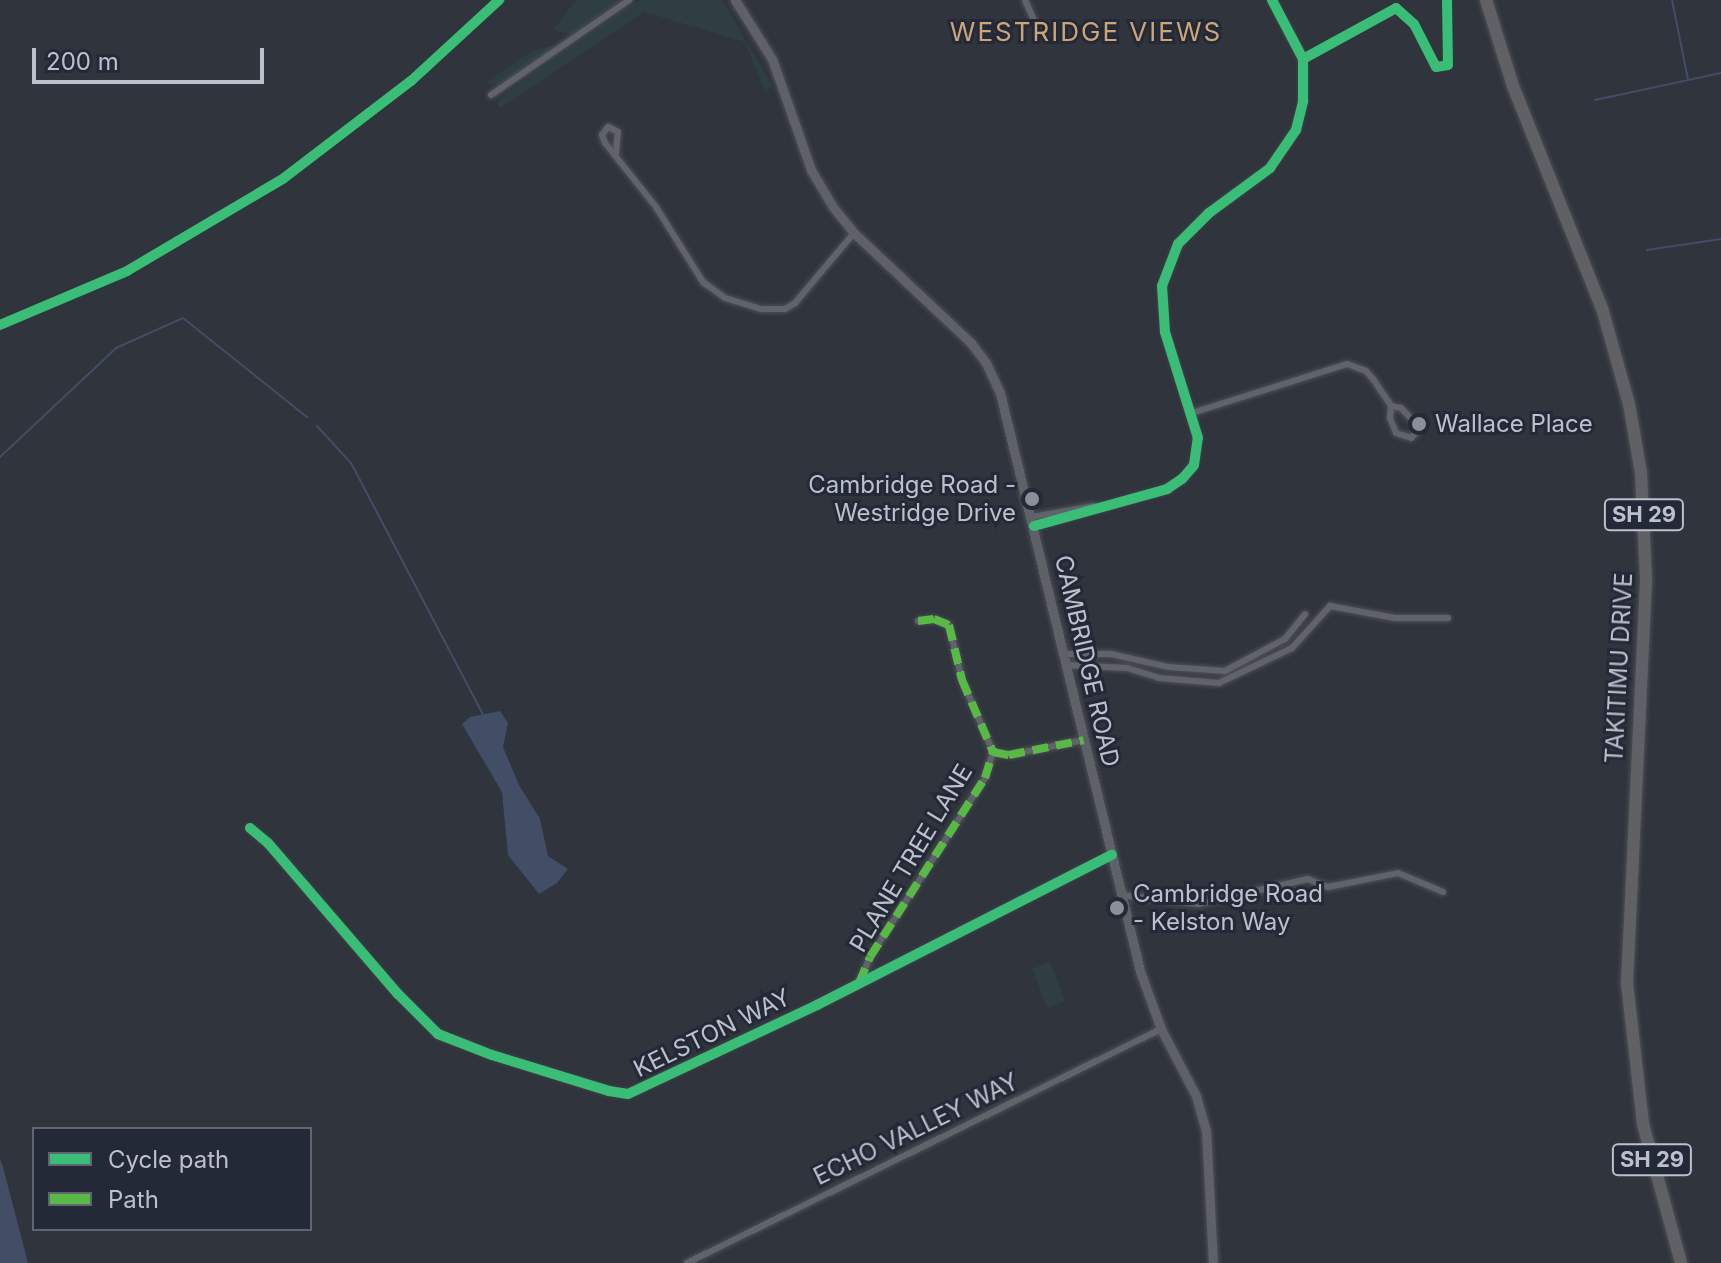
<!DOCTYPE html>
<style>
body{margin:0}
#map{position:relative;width:1721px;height:1263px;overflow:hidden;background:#30343c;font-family:Inter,sans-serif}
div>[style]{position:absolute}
.green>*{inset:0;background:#2e3e42;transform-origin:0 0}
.water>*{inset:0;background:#424d66}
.stream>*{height:2px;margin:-1px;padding:0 1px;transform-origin:1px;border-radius:1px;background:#424d66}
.roads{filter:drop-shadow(0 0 2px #4c4f55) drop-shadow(0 0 2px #4c4f55)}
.street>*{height:6px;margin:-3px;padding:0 3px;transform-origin:3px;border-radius:3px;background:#60636a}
.secondary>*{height:9px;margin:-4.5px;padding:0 4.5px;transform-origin:4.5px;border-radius:4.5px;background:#5f6168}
.highway>*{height:12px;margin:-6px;padding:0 6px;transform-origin:6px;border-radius:6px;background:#5f6164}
.quiet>*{height:8px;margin-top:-4px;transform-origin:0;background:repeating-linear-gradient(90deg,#58b947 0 16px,transparent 0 24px)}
.cycleway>*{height:10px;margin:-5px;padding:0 5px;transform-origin:5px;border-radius:5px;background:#3abd76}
.dots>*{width:22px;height:22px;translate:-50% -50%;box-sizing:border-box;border:4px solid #232937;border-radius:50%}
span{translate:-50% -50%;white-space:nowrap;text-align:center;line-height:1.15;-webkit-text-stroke:6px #232937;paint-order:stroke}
.shield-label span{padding:2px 6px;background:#232937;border:2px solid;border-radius:6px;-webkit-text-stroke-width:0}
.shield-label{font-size:22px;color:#bcc0cb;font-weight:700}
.poi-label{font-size:24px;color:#bcc0cb}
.left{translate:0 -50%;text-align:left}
.right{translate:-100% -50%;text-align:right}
.street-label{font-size:24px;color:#bcc0cb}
.neighbourhood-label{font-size:26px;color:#cca676;letter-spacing:2px}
.legend{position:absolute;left:32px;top:1127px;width:280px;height:104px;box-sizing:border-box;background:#232937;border:2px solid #606572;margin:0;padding:10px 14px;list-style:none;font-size:24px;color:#bcc0cb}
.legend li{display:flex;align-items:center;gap:16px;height:40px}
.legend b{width:40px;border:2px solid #606572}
.scale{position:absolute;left:32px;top:48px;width:232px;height:36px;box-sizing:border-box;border:4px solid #bcc0cb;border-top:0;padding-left:10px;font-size:24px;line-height:28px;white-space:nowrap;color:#bcc0cb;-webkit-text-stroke:6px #232937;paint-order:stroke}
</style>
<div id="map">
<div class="green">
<i style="clip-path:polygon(576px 0,621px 0,571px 35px,553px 30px)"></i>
<i style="clip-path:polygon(639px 0,722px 0,772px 85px,765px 92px,745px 42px,644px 12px,500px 108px,497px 103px,506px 93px)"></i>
<i style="clip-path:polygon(552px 45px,557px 46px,505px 82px,483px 85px,529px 53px)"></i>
<i style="left:1050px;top:962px;width:42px;height:19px;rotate:69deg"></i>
</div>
<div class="water">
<i style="clip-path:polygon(500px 711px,508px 723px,503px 747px,519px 785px,540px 819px,548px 856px,568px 869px,557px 883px,539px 894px,508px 855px,502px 792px,462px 724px,470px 717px)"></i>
<i style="clip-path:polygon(0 1159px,3px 1167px,28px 1263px,0 1263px)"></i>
</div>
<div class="stream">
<i style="left:1672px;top:0;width:81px;rotate:78.6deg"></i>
<i style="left:1595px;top:100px;width:129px;rotate:-12.1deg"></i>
<i style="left:1647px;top:250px;width:75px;rotate:-8.5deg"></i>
<i style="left:317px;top:426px;width:50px;rotate:47.4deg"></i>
<i style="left:351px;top:463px;width:286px;rotate:62.3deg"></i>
<i style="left:0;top:457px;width:159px;rotate:-43.2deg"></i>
<i style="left:116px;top:348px;width:73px;rotate:-24.1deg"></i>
<i style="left:183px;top:318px;width:159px;rotate:38.6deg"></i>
</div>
<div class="roads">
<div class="street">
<i style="left:1025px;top:0;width:30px;rotate:66deg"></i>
<i style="left:491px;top:95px;width:168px;rotate:-34.5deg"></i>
<i style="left:616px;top:153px;width:21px;rotate:-85deg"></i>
<i style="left:618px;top:132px;width:11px;rotate:-153deg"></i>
<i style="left:608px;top:127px;width:10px;rotate:127deg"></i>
<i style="left:602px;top:135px;width:9px;rotate:69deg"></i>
<i style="left:605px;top:143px;width:82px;rotate:51.4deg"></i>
<i style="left:656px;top:207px;width:89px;rotate:57.9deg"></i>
<i style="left:703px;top:282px;width:27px;rotate:36deg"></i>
<i style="left:725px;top:298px;width:39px;rotate:17deg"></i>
<i style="left:762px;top:309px;width:23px"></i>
<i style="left:785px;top:309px;width:12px;rotate:-31deg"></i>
<i style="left:795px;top:303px;width:92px;rotate:-49.9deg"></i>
<i style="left:1192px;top:413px;width:163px;rotate:-17.5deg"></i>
<i style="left:1347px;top:364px;width:20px;rotate:20deg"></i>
<i style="left:1366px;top:371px;width:11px;rotate:49deg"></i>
<i style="left:1373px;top:379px;width:32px;rotate:56deg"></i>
<i style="left:1391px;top:406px;width:12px;rotate:95deg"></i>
<i style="left:1390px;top:418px;width:16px;rotate:68deg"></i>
<i style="left:1396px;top:433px;width:16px;rotate:18deg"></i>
<i style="left:1411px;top:438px;width:9px;rotate:-49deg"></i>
<i style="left:1417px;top:431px;width:7px;rotate:-98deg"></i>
<i style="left:1416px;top:424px;width:22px;rotate:-133deg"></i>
<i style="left:1401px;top:408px;width:10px;rotate:-169deg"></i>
<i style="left:1032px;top:517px;width:63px;rotate:-10.1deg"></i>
<i style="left:1034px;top:526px;width:138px;rotate:-15.5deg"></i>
<i style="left:1167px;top:489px;width:18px;rotate:-34deg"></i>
<i style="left:1182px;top:479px;width:18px;rotate:-49deg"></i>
<i style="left:1194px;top:465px;width:27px;rotate:-82deg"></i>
<i style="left:1198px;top:438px;width:111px;rotate:-107.3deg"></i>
<i style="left:1165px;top:332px;width:46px;rotate:-93.7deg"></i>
<i style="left:1162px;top:286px;width:45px;rotate:-69.1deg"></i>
<i style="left:1178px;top:244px;width:44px;rotate:-45deg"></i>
<i style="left:1209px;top:213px;width:76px;rotate:-36.4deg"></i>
<i style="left:1270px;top:168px;width:46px;rotate:-55.6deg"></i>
<i style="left:1296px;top:130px;width:30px;rotate:-76deg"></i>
<i style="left:1303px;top:101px;width:42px;rotate:-90deg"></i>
<i style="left:1303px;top:59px;width:67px;rotate:-117.7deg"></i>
<i style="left:918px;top:621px;width:16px;rotate:-7deg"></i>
<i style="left:934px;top:619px;width:16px;rotate:22deg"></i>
<i style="left:949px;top:625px;width:57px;rotate:76.7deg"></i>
<i style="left:962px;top:680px;width:78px;rotate:66.7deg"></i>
<i style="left:993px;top:752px;width:16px;rotate:11deg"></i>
<i style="left:1009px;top:755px;width:76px;rotate:-11.3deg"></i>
<i style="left:1063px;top:654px;width:48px"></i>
<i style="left:1111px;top:654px;width:58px;rotate:12.8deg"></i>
<i style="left:1168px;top:667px;width:57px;rotate:4deg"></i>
<i style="left:1225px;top:671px;width:68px;rotate:-28.1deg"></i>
<i style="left:1285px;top:639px;width:32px;rotate:-51deg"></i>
<i style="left:1066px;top:665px;width:61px;rotate:2.8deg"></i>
<i style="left:1127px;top:668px;width:34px;rotate:17deg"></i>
<i style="left:1159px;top:678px;width:60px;rotate:4.8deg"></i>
<i style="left:1219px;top:683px;width:81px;rotate:-25.6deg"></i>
<i style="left:1292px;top:648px;width:57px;rotate:-47.9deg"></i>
<i style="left:1330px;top:606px;width:66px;rotate:10.5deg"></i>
<i style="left:1395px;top:618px;width:53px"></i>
<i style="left:250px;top:828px;width:23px;rotate:40deg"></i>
<i style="left:268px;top:843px;width:199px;rotate:49.3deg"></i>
<i style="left:398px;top:994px;width:57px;rotate:45deg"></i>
<i style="left:438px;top:1034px;width:58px;rotate:21.3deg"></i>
<i style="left:492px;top:1055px;width:122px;rotate:17.1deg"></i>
<i style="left:609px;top:1091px;width:19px;rotate:9deg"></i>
<i style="left:628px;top:1094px;width:209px;rotate:-25.2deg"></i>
<i style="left:817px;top:1005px;width:331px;rotate:-27deg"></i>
<i style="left:1122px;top:895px;width:77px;rotate:6.8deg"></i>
<i style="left:1198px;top:904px;width:113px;rotate:-12.8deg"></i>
<i style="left:1308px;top:879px;width:22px;rotate:22deg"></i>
<i style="left:1328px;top:887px;width:71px;rotate:-11.3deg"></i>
<i style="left:1398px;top:873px;width:49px;rotate:22.9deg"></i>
<i style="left:859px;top:983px;width:28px;rotate:-67deg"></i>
<i style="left:870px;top:957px;width:213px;rotate:-57.3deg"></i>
<i style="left:985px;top:778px;width:27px;rotate:-73deg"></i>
<i style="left:687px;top:1263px;width:529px;rotate:-26.27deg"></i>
</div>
<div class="secondary">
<i style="left:735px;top:0;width:70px;rotate:57.9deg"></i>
<i style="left:772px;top:59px;width:118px;rotate:70.6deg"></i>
<i style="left:811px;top:170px;width:43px;rotate:59.3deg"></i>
<i style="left:833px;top:207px;width:33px;rotate:51deg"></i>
<i style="left:854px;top:233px;width:161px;rotate:43.2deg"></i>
<i style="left:971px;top:343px;width:25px;rotate:53deg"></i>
<i style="left:986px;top:363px;width:33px;rotate:65deg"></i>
<i style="left:1000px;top:393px;width:595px;rotate:76.38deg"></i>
<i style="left:1140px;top:971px;width:62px;rotate:70.1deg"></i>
<i style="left:1161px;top:1029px;width:76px;rotate:62.4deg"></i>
<i style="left:1196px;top:1096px;width:35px;rotate:74deg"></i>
<i style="left:1206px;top:1130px;width:133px;rotate:87deg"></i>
</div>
<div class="highway">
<i style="left:1486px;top:0;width:90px;rotate:72.6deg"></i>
<i style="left:1513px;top:86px;width:239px;rotate:68.2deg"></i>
<i style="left:1602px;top:308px;width:100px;rotate:74.3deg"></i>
<i style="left:1629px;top:404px;width:70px;rotate:80.1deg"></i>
<i style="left:1641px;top:473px;width:108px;rotate:87.3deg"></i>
<i style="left:1646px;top:581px;width:402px;rotate:92.7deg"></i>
<i style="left:1627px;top:983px;width:142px;rotate:83.5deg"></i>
<i style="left:1643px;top:1124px;width:144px;rotate:74.7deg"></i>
</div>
</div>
<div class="quiet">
<i style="left:918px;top:621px;width:16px;rotate:-7deg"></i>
<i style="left:934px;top:619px;width:16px;rotate:22deg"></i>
<i style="left:949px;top:625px;width:57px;rotate:76.7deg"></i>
<i style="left:962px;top:680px;width:78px;rotate:66.7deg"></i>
<i style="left:993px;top:752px;width:16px;rotate:11deg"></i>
<i style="left:1009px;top:755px;width:76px;rotate:-11.3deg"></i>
<i style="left:859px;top:983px;width:28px;rotate:-67deg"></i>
<i style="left:870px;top:957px;width:213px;rotate:-57.3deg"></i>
<i style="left:985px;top:778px;width:27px;rotate:-73deg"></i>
</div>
<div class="cycleway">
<i style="left:1303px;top:59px;width:106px;rotate:-28.7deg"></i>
<i style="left:1396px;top:8px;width:24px;rotate:42deg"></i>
<i style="left:1414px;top:24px;width:48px;rotate:62.9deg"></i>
<i style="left:1436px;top:67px;width:12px;rotate:-9deg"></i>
<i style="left:1448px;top:65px;width:65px;rotate:-90.9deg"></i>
<i style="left:0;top:325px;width:138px;rotate:-23deg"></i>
<i style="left:127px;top:271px;width:182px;rotate:-30.6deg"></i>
<i style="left:284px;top:178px;width:160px;rotate:-37.4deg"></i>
<i style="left:411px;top:81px;width:120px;rotate:-42.6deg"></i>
<i style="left:1034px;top:526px;width:138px;rotate:-15.5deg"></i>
<i style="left:1167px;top:489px;width:18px;rotate:-34deg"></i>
<i style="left:1182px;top:479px;width:18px;rotate:-49deg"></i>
<i style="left:1194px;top:465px;width:27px;rotate:-82deg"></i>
<i style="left:1198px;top:438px;width:111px;rotate:-107.3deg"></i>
<i style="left:1165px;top:332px;width:46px;rotate:-93.7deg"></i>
<i style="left:1162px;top:286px;width:45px;rotate:-69.1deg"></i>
<i style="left:1178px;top:244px;width:44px;rotate:-45deg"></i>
<i style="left:1209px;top:213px;width:76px;rotate:-36.4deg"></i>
<i style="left:1270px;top:168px;width:46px;rotate:-55.6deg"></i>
<i style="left:1296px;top:130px;width:30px;rotate:-76deg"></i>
<i style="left:1303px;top:101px;width:42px;rotate:-90deg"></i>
<i style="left:1303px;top:59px;width:67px;rotate:-117.7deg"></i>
<i style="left:250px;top:828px;width:23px;rotate:40deg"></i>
<i style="left:268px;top:843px;width:199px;rotate:49.3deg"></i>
<i style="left:398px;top:994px;width:57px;rotate:45deg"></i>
<i style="left:438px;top:1034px;width:58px;rotate:21.3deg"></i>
<i style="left:492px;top:1055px;width:122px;rotate:17.1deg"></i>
<i style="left:609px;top:1091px;width:19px;rotate:9deg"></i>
<i style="left:628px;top:1094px;width:209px;rotate:-25.2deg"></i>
<i style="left:817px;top:1005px;width:331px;rotate:-27deg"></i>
</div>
<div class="dots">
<i style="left:1419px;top:424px;background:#8b8f99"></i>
<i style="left:1032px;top:499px;background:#8b8f99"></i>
<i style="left:1117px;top:908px;background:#8b8f99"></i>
</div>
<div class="shield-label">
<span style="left:1644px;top:515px">SH 29</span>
<span style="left:1652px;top:1160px">SH 29</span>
</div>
<div class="poi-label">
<span class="left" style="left:1435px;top:424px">Wallace Place</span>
<span class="right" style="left:1016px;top:499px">Cambridge Road -<br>Westridge Drive</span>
<span class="left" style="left:1133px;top:908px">Cambridge Road<br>- Kelston Way</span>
</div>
<div class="street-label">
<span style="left:1087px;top:661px;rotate:77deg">CAMBRIDGE ROAD</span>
<span style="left:1619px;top:668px;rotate:-87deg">TAKITIMU DRIVE</span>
<span style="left:911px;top:858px;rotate:-59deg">PLANE TREE LANE</span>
<span style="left:712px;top:1033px;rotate:-26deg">KELSTON WAY</span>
<span style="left:916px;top:1129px;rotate:-26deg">ECHO VALLEY WAY</span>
</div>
<div class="neighbourhood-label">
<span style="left:1086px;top:32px">WESTRIDGE VIEWS</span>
</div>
<ul class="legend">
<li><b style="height:10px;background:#3abd76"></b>Cycle path</li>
<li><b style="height:10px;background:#58b947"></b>Path</li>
</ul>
<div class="scale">200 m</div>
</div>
